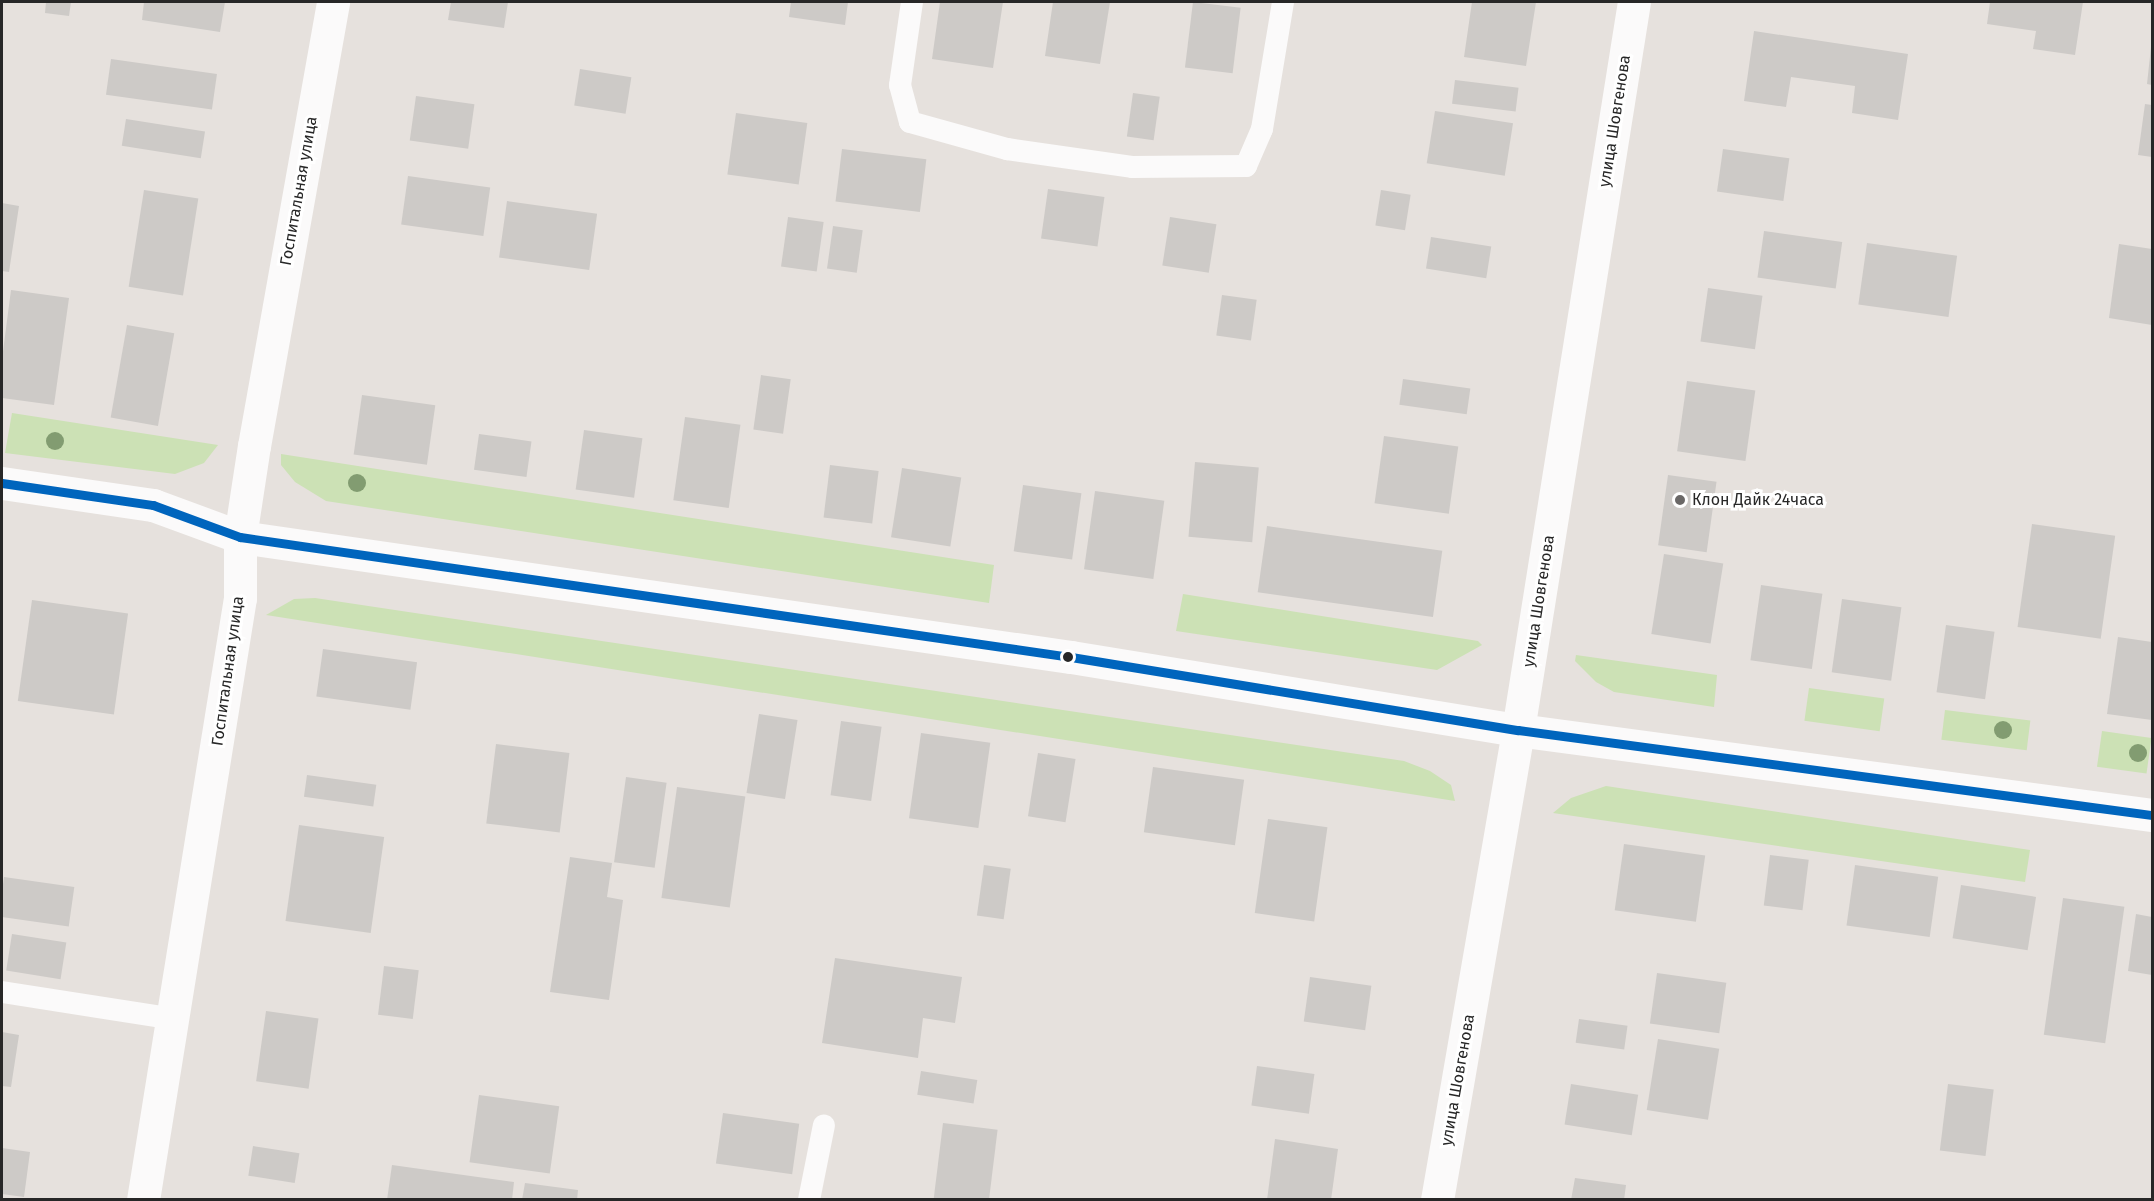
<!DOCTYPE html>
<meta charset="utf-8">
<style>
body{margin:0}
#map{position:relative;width:2154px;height:1201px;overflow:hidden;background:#e6e1dd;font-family:"Fira Sans",sans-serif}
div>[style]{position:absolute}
.green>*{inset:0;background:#cce1b5;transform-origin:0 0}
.building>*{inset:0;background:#cdcac7;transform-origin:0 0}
.lane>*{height:22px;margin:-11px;padding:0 11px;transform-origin:11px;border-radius:11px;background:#fbfafa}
.street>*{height:33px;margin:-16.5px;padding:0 16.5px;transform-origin:16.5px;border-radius:16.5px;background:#fbfafa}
.secondary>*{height:33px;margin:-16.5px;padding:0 16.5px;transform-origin:16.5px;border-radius:16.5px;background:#fbfafa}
.bus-1>*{height:9px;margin:-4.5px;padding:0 4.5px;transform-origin:4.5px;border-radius:4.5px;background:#0065bd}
.trees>*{width:18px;height:18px;margin:-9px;border-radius:50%;background:#829c71}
.dots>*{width:16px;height:16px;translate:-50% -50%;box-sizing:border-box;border:3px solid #fff;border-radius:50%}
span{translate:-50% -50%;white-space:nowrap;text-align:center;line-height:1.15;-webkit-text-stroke:6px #fff;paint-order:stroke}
.street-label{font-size:16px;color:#272727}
.poi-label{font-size:16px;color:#272727}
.left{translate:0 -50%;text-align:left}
.frame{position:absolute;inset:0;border:3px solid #272727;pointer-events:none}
</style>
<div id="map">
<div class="green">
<i style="clip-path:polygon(12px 413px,218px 445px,204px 463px,175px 474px,5px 453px)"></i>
<i style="clip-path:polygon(281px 454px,994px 565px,989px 603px,326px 501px,295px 482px,281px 465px)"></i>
<i style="clip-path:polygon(1183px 594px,1478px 641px,1482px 645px,1437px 670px,1176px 631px)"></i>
<i style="clip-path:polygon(315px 598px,1404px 761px,1430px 771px,1451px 785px,1455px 801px,266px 615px,294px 599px)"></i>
<i style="clip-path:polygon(1576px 655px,1717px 675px,1714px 707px,1614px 692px,1596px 682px,1575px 661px)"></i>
<i style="left:1809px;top:688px;width:76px;height:33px;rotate:8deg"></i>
<i style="left:1945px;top:710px;width:86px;height:30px;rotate:7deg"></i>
<i style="left:2102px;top:731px;width:50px;height:36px;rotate:8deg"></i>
<i style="clip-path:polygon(1606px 786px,2030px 850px,2025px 882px,1553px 813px,1571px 798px)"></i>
</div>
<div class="building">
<i style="clip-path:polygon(46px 2px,71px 2px,69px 16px,45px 13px)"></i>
<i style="clip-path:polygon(144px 2px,225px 2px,220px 32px,142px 20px)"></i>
<i style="clip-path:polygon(451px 2px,508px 2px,504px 28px,448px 20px)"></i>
<i style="clip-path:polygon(791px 2px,848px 2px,845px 25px,789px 17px)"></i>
<i style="clip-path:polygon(940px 2px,1003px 2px,993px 68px,932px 59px)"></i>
<i style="clip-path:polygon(1053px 2px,1110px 2px,1100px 64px,1045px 56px)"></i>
<i style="left:1193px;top:2px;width:48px;height:66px;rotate:7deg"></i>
<i style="clip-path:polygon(1472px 2px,1536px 2px,1526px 66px,1464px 57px)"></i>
<i style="clip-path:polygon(1990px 2px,2083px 2px,2075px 55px,2033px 49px,2036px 31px,1987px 24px)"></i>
<i style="clip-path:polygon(1754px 31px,1908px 54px,1898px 120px,1852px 113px,1855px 86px,1791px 77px,1786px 107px,1744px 101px)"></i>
<i style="clip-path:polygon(2151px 47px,2152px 47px,2152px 85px,2147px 84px)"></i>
<i style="left:111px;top:59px;width:107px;height:36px;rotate:8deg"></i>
<i style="left:580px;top:69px;width:52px;height:37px;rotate:9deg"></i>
<i style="left:1455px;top:80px;width:64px;height:24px;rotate:7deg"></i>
<i style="left:1133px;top:93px;width:27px;height:44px;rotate:8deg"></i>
<i style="left:416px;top:96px;width:59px;height:45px;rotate:8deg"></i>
<i style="clip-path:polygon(2145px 104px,2152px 105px,2152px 157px,2138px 155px)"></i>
<i style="left:1435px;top:111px;width:79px;height:53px;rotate:9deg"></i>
<i style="left:736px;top:113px;width:72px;height:62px;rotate:8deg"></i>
<i style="left:126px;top:119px;width:80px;height:27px;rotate:9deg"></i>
<i style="left:842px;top:149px;width:85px;height:53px;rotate:7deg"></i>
<i style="left:1723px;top:149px;width:67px;height:43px;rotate:8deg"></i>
<i style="left:408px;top:176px;width:83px;height:49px;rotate:8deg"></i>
<i style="left:1048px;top:189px;width:57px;height:50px;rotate:8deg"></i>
<i style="left:144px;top:190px;width:55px;height:98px;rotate:9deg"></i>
<i style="left:1381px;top:190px;width:30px;height:36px;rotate:9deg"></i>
<i style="left:507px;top:201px;width:91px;height:57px;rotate:8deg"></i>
<i style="clip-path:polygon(2px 203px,19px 206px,9px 272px,2px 271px)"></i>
<i style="left:788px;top:217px;width:36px;height:50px;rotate:8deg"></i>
<i style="left:1170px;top:217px;width:47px;height:49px;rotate:9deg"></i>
<i style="left:833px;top:226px;width:30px;height:43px;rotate:8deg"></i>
<i style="left:1764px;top:231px;width:79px;height:47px;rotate:8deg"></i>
<i style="left:1431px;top:237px;width:61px;height:32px;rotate:9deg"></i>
<i style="left:1867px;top:243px;width:91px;height:62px;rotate:8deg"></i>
<i style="clip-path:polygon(2119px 244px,2152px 249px,2152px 325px,2109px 318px)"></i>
<i style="left:1708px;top:288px;width:55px;height:54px;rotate:8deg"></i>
<i style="clip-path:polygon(11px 290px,69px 298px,54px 405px,2px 398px,2px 359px)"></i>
<i style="left:1222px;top:295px;width:35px;height:41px;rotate:8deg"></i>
<i style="left:127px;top:325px;width:48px;height:94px;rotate:10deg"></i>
<i style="left:761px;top:375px;width:30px;height:55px;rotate:8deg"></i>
<i style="left:1403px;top:379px;width:68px;height:26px;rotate:8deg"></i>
<i style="left:1687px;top:381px;width:69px;height:71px;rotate:8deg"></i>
<i style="left:362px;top:395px;width:74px;height:60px;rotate:8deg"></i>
<i style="left:685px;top:417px;width:56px;height:84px;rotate:8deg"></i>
<i style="left:584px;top:430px;width:59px;height:60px;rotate:8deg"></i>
<i style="left:479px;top:434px;width:53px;height:36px;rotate:8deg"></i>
<i style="left:1384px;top:436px;width:75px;height:68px;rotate:8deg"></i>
<i style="left:1195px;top:462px;width:64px;height:75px;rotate:5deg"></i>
<i style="left:830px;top:465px;width:49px;height:53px;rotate:7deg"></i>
<i style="left:902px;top:468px;width:60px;height:70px;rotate:9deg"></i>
<i style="left:1668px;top:475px;width:49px;height:71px;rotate:8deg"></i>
<i style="left:1023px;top:485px;width:59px;height:67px;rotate:8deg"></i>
<i style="left:1095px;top:491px;width:70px;height:79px;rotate:8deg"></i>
<i style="left:2032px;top:524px;width:84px;height:104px;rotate:8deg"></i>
<i style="left:1267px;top:526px;width:177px;height:67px;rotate:8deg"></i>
<i style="left:1664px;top:554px;width:60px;height:81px;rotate:9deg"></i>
<i style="left:1761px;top:585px;width:62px;height:76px;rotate:8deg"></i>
<i style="left:1842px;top:599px;width:60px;height:74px;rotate:8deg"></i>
<i style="left:32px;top:600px;width:97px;height:102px;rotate:8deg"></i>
<i style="left:1946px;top:625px;width:49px;height:68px;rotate:8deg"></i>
<i style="clip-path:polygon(2118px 637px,2152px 642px,2152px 720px,2107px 714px)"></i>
<i style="left:323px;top:649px;width:95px;height:48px;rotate:8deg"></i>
<i style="left:759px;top:714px;width:39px;height:80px;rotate:9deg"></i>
<i style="left:841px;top:721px;width:41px;height:75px;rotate:8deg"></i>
<i style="left:921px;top:733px;width:70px;height:86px;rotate:8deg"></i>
<i style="left:496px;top:744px;width:74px;height:80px;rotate:7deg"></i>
<i style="left:1038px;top:753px;width:38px;height:64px;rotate:9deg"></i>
<i style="left:1153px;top:767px;width:92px;height:66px;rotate:8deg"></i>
<i style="left:307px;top:775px;width:70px;height:22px;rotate:8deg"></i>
<i style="left:626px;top:777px;width:41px;height:86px;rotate:8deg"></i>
<i style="left:677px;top:787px;width:69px;height:112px;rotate:8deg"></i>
<i style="left:1268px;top:819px;width:60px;height:95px;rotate:8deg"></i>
<i style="left:299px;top:825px;width:86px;height:97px;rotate:8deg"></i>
<i style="left:1624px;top:844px;width:82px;height:67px;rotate:8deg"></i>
<i style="left:1770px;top:855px;width:39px;height:51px;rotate:7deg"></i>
<i style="clip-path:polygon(570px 857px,612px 863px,607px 897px,623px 900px,609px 1000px,550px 992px)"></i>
<i style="left:984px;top:865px;width:27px;height:51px;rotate:8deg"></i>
<i style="left:1855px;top:865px;width:84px;height:61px;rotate:8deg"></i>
<i style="left:4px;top:877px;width:71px;height:40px;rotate:8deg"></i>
<i style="left:1961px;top:885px;width:76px;height:54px;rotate:9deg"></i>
<i style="left:2063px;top:898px;width:62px;height:138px;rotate:8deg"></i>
<i style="clip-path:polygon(2136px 914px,2152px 917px,2152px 975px,2128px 971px)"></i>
<i style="left:12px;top:934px;width:55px;height:37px;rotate:9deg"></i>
<i style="clip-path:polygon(835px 958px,962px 977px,955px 1023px,923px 1018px,918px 1058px,822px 1043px)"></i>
<i style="left:384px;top:966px;width:35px;height:49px;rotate:7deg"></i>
<i style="left:1657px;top:973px;width:70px;height:51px;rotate:8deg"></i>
<i style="left:1310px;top:977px;width:62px;height:45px;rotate:8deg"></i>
<i style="left:266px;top:1011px;width:53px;height:71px;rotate:8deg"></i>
<i style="left:1579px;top:1019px;width:49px;height:24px;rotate:8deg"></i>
<i style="clip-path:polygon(2px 1032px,19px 1035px,11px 1087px,2px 1086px)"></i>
<i style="left:1658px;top:1039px;width:62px;height:72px;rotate:9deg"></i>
<i style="left:1257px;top:1066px;width:58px;height:40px;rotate:8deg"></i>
<i style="left:921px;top:1071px;width:57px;height:24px;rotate:9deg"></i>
<i style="left:1571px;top:1084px;width:68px;height:41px;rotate:9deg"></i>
<i style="left:1948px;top:1084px;width:46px;height:67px;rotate:7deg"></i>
<i style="left:479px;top:1095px;width:81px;height:68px;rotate:8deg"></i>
<i style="left:723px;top:1113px;width:77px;height:51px;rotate:8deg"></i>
<i style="left:943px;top:1123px;width:55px;height:77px;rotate:7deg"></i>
<i style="clip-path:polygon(1275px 1139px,1338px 1149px,1331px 1200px,1267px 1200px)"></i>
<i style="left:253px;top:1146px;width:47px;height:30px;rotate:9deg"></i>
<i style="clip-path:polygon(2px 1148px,30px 1152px,24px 1197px,2px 1194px)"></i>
<i style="clip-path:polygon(392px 1165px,514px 1182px,512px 1200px,387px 1200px)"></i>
<i style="clip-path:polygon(1575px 1178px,1626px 1185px,1624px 1200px,1571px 1200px)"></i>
<i style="clip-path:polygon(525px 1183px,578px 1190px,577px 1200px,522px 1200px)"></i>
</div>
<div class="lane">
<i style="left:912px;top:2px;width:84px;rotate:98.2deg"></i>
<i style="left:900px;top:85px;width:38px;rotate:75deg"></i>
<i style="left:910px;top:122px;width:101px;rotate:15.6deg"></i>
<i style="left:1007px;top:149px;width:126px;rotate:8.2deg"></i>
<i style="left:1132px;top:167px;width:114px;rotate:-0.5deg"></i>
<i style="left:1246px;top:166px;width:40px;rotate:-66.6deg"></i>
<i style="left:1262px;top:129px;width:129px;rotate:-80.6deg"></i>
<i style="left:2px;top:992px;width:174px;rotate:8.9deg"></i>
<i style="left:809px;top:1200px;width:76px;rotate:-78.7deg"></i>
</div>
<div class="street">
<i style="left:143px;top:1200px;width:610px;rotate:-80.85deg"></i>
<i style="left:240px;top:598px;width:61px;rotate:-90deg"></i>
<i style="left:240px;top:537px;width:92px;rotate:-81.3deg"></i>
<i style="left:254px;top:446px;width:451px;rotate:-79.9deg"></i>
</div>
<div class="secondary">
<i style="left:2px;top:483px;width:153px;rotate:8.3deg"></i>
<i style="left:153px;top:505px;width:93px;rotate:20.2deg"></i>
<i style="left:240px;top:537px;width:840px;rotate:8.22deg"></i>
<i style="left:1071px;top:657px;width:453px;rotate:9.3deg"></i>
<i style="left:1518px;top:730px;width:640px;rotate:7.64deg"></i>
<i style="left:1437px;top:1200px;width:477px;rotate:-80.2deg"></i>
<i style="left:1518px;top:730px;width:737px;rotate:-80.95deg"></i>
</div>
<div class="bus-1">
<i style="left:2px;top:483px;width:153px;rotate:8.3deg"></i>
<i style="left:153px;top:505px;width:93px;rotate:20.2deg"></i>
<i style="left:240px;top:537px;width:840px;rotate:8.22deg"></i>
<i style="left:1071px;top:657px;width:453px;rotate:9.3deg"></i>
<i style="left:1518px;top:730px;width:640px;rotate:7.64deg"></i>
</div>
<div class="trees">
<i style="left:55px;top:441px"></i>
<i style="left:357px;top:483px"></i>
<i style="left:2003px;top:730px"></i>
<i style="left:2138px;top:753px"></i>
</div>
<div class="dots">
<i style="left:1680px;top:500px;background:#6a6867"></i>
<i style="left:1068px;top:657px;background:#272727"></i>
</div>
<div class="street-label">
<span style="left:1615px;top:121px;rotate:-81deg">улица Шовгенова</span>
<span style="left:299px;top:191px;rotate:-80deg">Госпитальная улица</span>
<span style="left:1539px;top:601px;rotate:-81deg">улица Шовгенова</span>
<span style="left:228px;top:671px;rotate:-82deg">Госпитальная улица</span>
<span style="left:1458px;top:1080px;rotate:-80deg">улица Шовгенова</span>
</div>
<div class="poi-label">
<span class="left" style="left:1692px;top:500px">Клон Дайк 24часа</span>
</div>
<div class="frame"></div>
</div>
